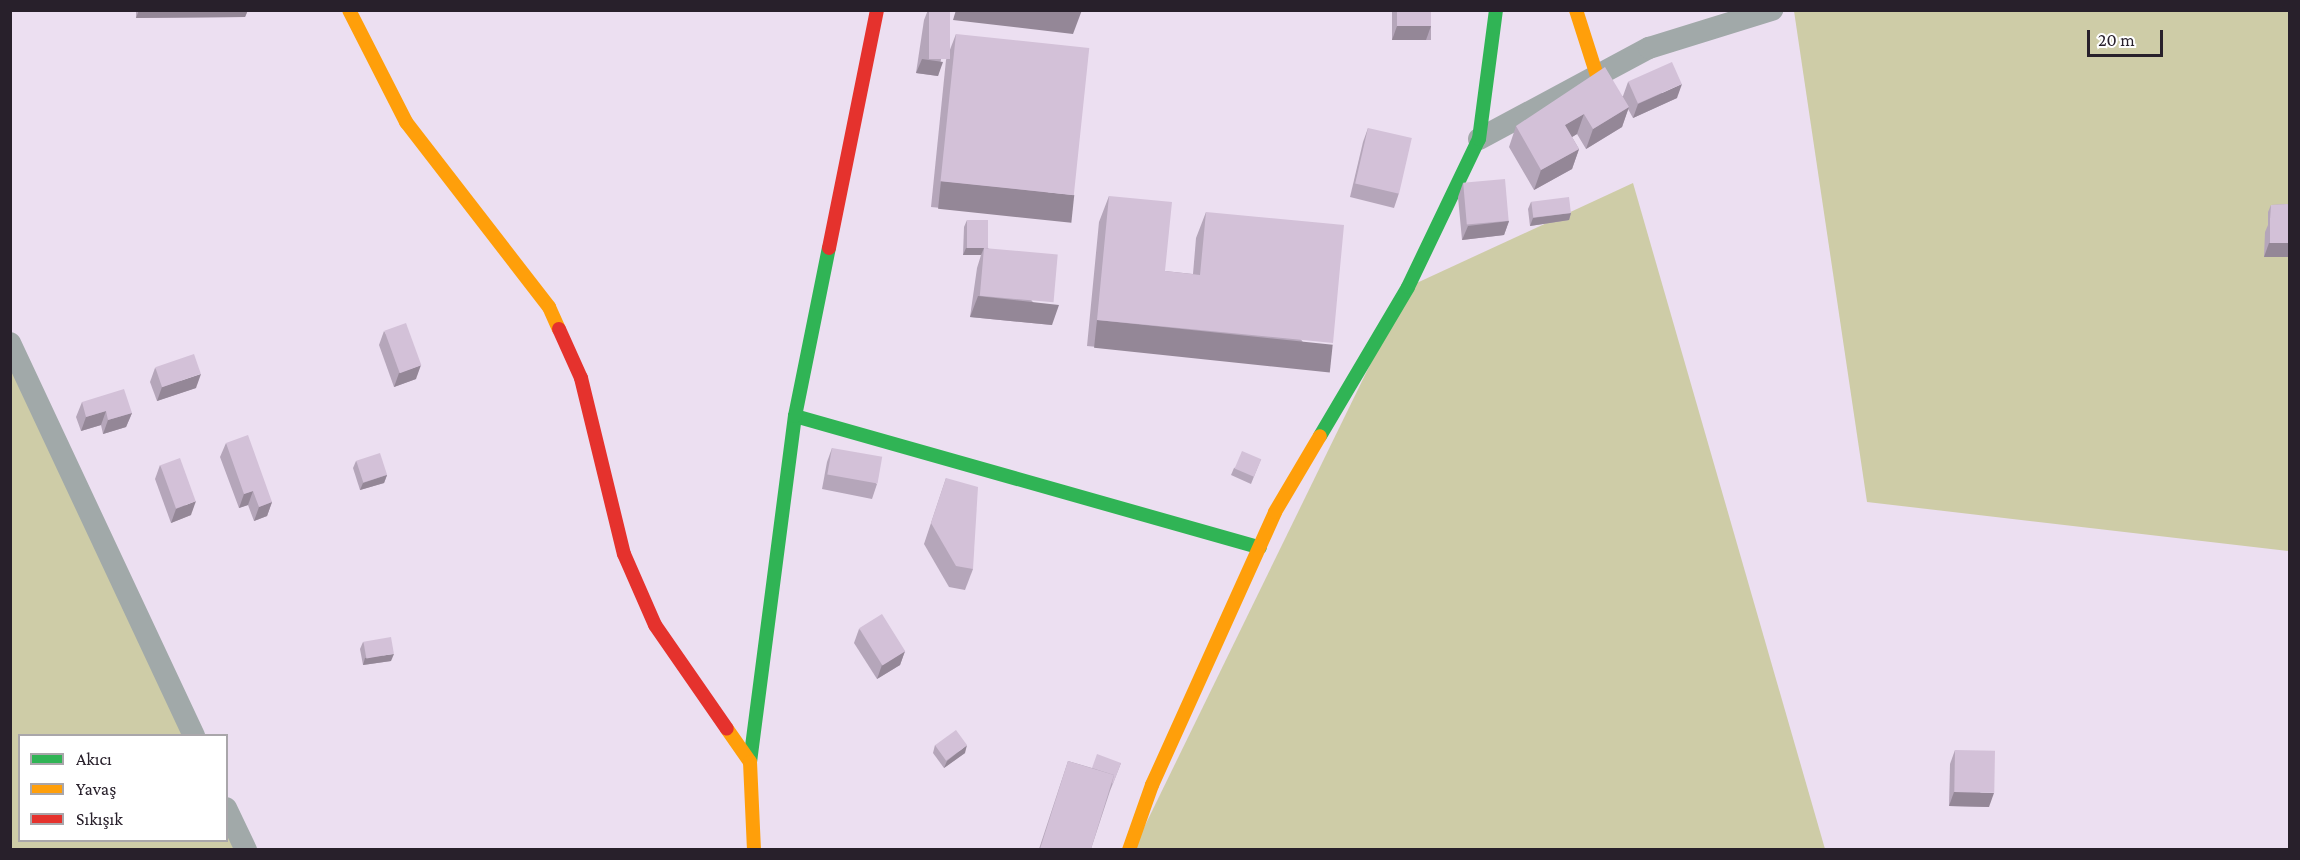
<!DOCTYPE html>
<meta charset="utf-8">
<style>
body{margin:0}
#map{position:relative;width:2300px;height:860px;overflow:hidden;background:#ecdff1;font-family:"Crimson Pro",serif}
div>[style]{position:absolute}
.green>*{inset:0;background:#cecca7}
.street>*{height:22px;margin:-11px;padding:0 11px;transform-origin:11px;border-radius:11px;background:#a1a9a9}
.fast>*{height:14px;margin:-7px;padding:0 7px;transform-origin:7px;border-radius:7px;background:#30b455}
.slow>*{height:14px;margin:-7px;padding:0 7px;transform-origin:7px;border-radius:7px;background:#ff9f0a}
.jam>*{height:14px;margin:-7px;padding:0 7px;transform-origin:7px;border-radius:7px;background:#e5322d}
.wall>*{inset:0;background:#b5a6ba;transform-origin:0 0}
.shaded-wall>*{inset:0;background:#948797;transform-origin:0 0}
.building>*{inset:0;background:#d3c1d8;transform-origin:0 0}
span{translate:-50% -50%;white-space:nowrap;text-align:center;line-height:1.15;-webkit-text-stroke:4.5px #fff;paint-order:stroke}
.frame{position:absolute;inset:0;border:12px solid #28202b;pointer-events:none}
.legend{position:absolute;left:18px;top:734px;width:210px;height:108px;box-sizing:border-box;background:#fff;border:2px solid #a9a6aa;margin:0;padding:8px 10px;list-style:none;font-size:18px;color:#28202b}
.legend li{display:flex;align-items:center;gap:12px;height:30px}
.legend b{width:30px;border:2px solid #a9a6aa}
.scale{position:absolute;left:2087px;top:30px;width:76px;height:27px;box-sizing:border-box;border:3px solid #28202b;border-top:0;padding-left:8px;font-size:18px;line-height:21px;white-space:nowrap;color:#28202b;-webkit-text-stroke:4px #fff;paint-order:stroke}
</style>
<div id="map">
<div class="green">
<i style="clip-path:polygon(1794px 11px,2289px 11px,2289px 551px,1867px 502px)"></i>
<i style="clip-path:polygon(1633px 183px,1825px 849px,1133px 850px,1408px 287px)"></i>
<i style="clip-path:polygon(10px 361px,191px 735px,20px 736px,20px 840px,226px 840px,227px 809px,246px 849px,11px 849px)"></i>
</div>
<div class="street">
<i style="left:1479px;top:139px;width:193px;rotate:-28.2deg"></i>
<i style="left:1649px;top:48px;width:129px;rotate:-17.2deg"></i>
<i style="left:10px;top:343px;width:434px;rotate:64.9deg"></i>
<i style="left:226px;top:808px;width:47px;rotate:64.5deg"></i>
</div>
<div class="fast">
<i style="left:795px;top:416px;width:483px;rotate:15.8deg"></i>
<i style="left:1320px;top:436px;width:173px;rotate:-59.4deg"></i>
<i style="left:1408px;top:287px;width:164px;rotate:-64.4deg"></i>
<i style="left:1479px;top:139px;width:130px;rotate:-82.5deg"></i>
<i style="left:750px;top:762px;width:349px;rotate:-82.6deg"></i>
<i style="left:795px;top:416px;width:171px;rotate:-78.6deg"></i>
</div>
<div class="slow">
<i style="left:349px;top:10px;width:126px;rotate:63deg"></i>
<i style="left:406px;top:122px;width:234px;rotate:52.3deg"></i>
<i style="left:549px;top:307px;width:24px;rotate:66deg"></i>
<i style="left:1576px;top:10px;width:69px;rotate:72.3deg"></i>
<i style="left:727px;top:729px;width:40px;rotate:55.1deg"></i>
<i style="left:750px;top:762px;width:88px;rotate:87.4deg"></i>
<i style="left:1129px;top:850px;width:69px;rotate:-70.5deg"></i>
<i style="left:1152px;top:785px;width:299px;rotate:-65.7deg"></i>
<i style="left:1275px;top:512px;width:88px;rotate:-59.4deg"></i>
</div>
<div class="jam">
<i style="left:829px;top:248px;width:243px;rotate:-78.6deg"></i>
<i style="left:559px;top:329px;width:54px;rotate:65.8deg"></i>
<i style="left:581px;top:378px;width:181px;rotate:76.3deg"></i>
<i style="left:624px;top:554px;width:77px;rotate:66.4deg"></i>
<i style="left:655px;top:625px;width:126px;rotate:55.3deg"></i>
</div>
<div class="wall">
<i style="clip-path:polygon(136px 10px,248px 10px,245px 17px,136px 18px)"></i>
<i style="clip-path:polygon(928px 10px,950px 10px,938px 76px,916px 73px,924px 20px)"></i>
<i style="left:1392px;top:10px;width:39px;height:30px"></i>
<i style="clip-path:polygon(956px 34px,1064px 220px,931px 207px,946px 60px)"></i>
<i style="clip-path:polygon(1628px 82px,1677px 98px,1633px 118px,1628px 109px,1622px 127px,1586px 149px,1577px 134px,1572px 137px,1579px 149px,1572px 169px,1534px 190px,1509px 147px,1516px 126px,1623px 96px)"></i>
<i style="clip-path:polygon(1368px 128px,1399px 193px,1394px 208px,1350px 197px,1363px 142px)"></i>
<i style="clip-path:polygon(1463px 183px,1509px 221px,1504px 235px,1462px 240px,1458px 197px)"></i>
<i style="clip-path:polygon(1109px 196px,1165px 271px,1193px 274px,1196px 238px,1206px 212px,1323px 369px,1087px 346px,1099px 222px)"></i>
<i style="clip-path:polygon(1531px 202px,1571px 213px,1569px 220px,1530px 226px,1528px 209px)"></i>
<i style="clip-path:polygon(2289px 204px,2289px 257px,2264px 257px,2265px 232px,2268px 225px,2268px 212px,2271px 205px)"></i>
<i style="clip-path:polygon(967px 220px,988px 248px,1052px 325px,970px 317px,977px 268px,981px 255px,963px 255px,964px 227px)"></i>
<i style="clip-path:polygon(384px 331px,416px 379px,394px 387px,379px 345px)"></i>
<i style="clip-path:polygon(155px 368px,196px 388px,157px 401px,150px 382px)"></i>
<i style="clip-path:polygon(82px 402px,132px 413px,126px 427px,103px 434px,101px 425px,81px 431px,76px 417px)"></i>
<i style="clip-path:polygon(226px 443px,272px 502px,267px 516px,254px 521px,248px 505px,239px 508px,220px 457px)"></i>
<i style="clip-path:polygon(832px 448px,877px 484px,872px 499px,822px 489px,827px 462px)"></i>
<i style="clip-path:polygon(1261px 459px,1251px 484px,1231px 475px,1234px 468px)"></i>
<i style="clip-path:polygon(356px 461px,387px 475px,384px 483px,360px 490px,353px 468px)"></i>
<i style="clip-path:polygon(160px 465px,191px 515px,171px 523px,155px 479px)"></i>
<i style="clip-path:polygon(946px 478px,973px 569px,965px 590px,949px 587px,924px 544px)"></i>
<i style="clip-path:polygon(859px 629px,905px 651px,900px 665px,877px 679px,854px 643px)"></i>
<i style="clip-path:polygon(363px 642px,391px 661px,363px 665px,360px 649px)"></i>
<i style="clip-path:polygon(935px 745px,965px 753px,944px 768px,933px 753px)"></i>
<i style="clip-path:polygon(1955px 750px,1989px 807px,1949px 806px,1950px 764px)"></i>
<i style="clip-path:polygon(1068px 761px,1092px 768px,1121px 763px,1110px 791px,1091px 849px,1039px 849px)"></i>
</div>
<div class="shaded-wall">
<i style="clip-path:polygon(139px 10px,248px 10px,245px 17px,136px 18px)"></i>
<i style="clip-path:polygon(956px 10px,1082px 10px,1073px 34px,953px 20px)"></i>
<i style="clip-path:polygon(1397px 26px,1431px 26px,1426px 40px,1392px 40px)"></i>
<i style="clip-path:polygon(922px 59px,943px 62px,938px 76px,916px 73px)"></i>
<i style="clip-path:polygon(1682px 84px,1677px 98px,1633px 118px,1638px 104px)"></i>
<i style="clip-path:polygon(1629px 107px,1622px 127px,1586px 149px,1593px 129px)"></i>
<i style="clip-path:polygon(1584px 114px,1577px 134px,1557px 146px,1565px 125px)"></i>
<i style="clip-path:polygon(1579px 149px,1572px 169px,1534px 190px,1541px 170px)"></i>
<i style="left:941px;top:181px;width:134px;height:28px;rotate:6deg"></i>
<i style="clip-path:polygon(1571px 213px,1569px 220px,1530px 226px,1533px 218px)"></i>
<i style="clip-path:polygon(1509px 221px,1504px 235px,1462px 240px,1468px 226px)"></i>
<i style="clip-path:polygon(2269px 243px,2289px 243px,2289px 257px,2264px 257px)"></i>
<i style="clip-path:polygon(966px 248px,984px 248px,981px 255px,963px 255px)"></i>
<i style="clip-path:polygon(978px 296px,1059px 305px,1052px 325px,970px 317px)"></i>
<i style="left:1097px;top:320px;width:237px;height:28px;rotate:6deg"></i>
<i style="clip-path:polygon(421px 365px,416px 379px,394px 387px,399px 373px)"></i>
<i style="clip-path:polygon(201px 374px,196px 388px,157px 401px,162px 387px)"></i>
<i style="clip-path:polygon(106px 411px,101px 425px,81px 431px,86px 417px)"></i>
<i style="clip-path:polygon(132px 413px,126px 427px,103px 434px,108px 420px)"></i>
<i style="clip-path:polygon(387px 475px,384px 483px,360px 490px,363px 483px)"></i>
<i style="clip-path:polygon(253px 491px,248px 505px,239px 508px,244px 494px)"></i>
<i style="clip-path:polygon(196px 501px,191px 515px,171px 523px,176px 509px)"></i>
<i style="clip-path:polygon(272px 502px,267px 516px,254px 521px,259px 507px)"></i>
<i style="clip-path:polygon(905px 651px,900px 665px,877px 679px,882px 665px)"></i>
<i style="clip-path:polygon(394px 654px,391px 661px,363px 665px,365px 658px)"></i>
<i style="clip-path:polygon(967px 745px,965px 753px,944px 768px,947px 761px)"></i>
<i style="clip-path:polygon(1954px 792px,1994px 793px,1989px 807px,1949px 806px)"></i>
</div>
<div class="building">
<i style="left:929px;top:10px;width:21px;height:49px"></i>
<i style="left:1397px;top:10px;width:34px;height:16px"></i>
<i style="left:956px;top:34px;width:134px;height:148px;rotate:6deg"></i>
<i style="left:1672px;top:62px;width:24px;height:48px;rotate:66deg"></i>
<i style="clip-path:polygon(1605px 67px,1629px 107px,1593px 129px,1584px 114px,1565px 125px,1579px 149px,1541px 170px,1516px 126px)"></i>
<i style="left:1368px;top:128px;width:45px;height:57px;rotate:13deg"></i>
<i style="left:1505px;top:179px;width:42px;height:42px;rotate:85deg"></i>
<i style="clip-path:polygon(1109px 196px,1172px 202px,1165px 271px,1200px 275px,1206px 212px,1344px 225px,1333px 343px,1097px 320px)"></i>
<i style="left:1569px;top:197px;width:16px;height:38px;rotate:83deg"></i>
<i style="clip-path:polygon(2289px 204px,2289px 218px,2270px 218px,2270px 220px,2271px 205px)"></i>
<i style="left:2270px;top:218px;width:19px;height:25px"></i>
<i style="left:967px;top:220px;width:21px;height:28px"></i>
<i style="left:984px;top:248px;width:74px;height:48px;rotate:5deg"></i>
<i style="left:406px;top:323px;width:45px;height:23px;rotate:70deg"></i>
<i style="left:194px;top:354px;width:21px;height:41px;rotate:71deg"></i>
<i style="clip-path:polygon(124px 389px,132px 413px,108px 420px,106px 411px,86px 417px,82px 402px)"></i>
<i style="clip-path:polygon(248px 435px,272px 502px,259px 507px,253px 491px,244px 494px,226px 443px)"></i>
<i style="left:832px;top:448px;width:51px;height:27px;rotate:10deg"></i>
<i style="left:1242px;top:451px;width:21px;height:19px;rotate:23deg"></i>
<i style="left:380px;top:453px;width:23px;height:25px;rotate:72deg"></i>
<i style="left:180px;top:458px;width:46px;height:21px;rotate:70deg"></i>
<i style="clip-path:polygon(946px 478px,978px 487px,973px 569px,956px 566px,931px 523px)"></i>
<i style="left:882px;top:614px;width:44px;height:27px;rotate:58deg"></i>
<i style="left:391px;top:637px;width:17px;height:28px;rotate:80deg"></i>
<i style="left:956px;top:730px;width:19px;height:26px;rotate:54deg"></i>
<i style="left:1955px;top:750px;width:40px;height:42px;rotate:1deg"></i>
<i style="clip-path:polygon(1097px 754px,1121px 763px,1113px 784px,1112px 783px,1114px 775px,1092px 768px)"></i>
<i style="clip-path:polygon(1068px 761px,1114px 775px,1091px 849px,1040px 849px)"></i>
</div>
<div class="frame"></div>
<ul class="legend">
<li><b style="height:8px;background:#30b455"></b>Akıcı</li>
<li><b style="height:8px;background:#ff9f0a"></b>Yavaş</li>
<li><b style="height:8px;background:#e5322d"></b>Sıkışık</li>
</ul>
<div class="scale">20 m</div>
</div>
